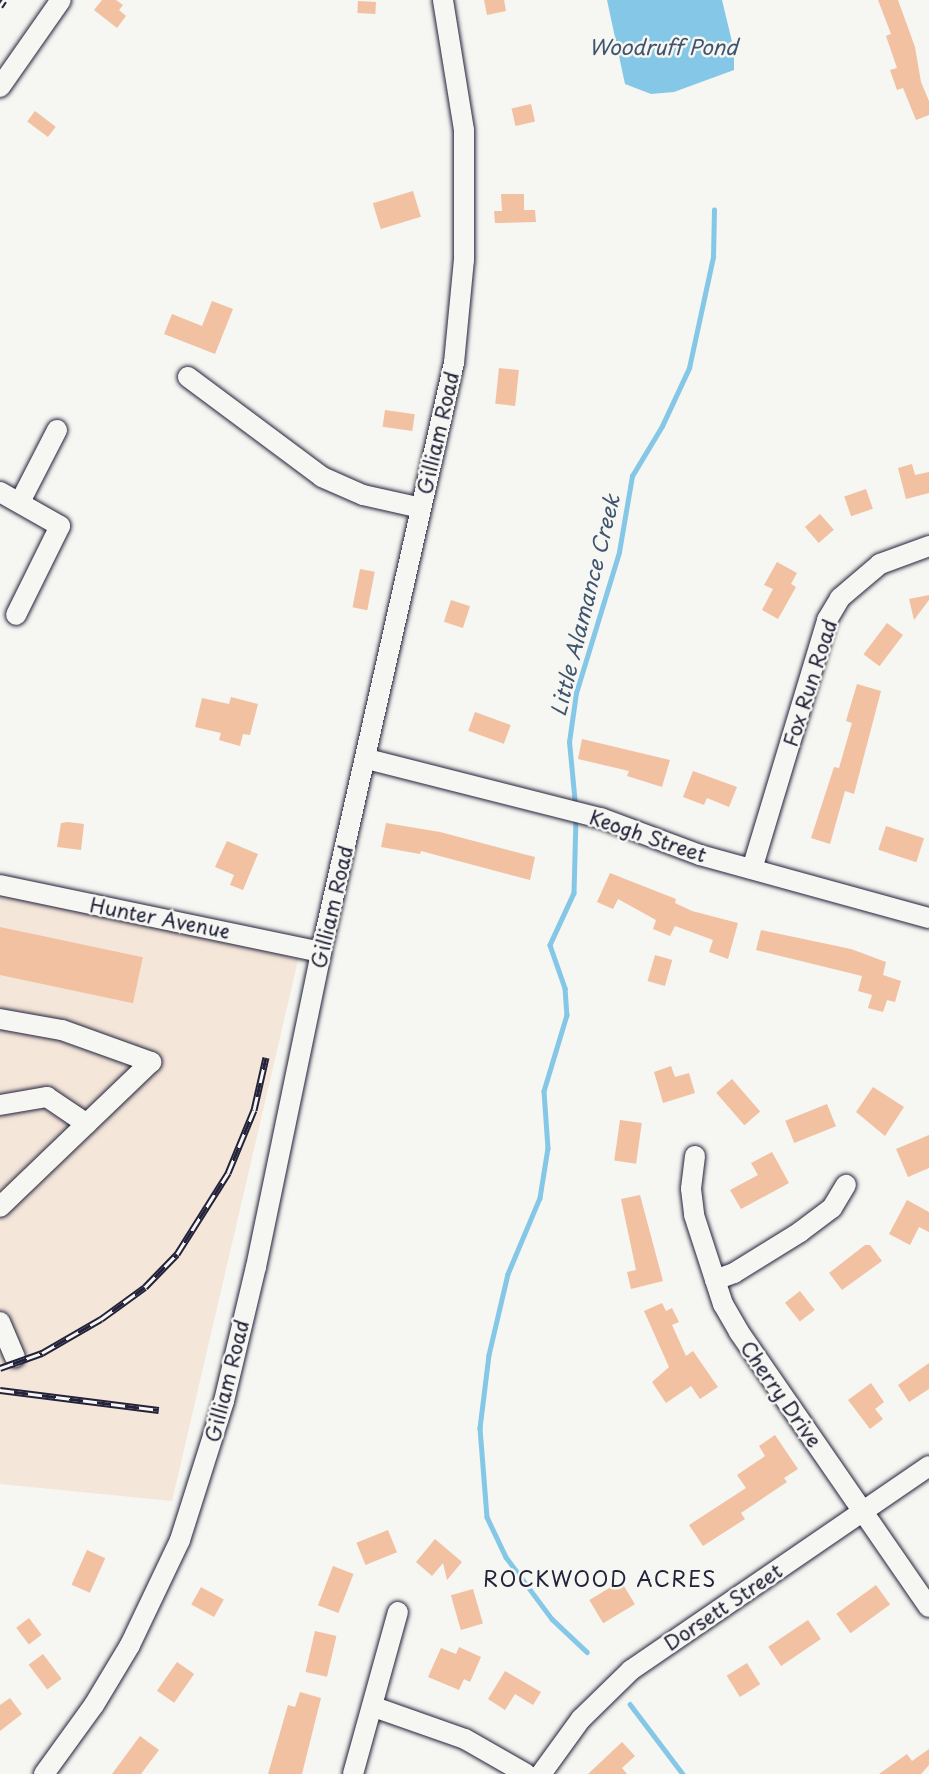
<!DOCTYPE html>
<style>
body{margin:0}
#map{position:relative;width:929px;height:1774px;overflow:hidden;background:#f6f6f2;font-family:"Playpen Sans",sans-serif}
div>[style]{position:absolute}
.built>*{inset:0;background:#f5e6da}
.water>*{inset:0;background:#85c7e6}
.stream>*{height:4.5px;margin:-2.25px;padding:0 2.25px;transform-origin:2.25px;border-radius:2.25px;background:#85c7e6}
.building>*{inset:0;background:#f2c1a2;transform-origin:0 0}
.roads{filter:drop-shadow(0 0 2px #22223b) drop-shadow(0 0 2px #22223b)}
.minor>*{height:20px;margin:-10px;padding:0 10px;transform-origin:10px;border-radius:10px;background:#f6f6f2}
.rail>*{height:7px;margin-top:-3.5px;transform-origin:0;background:repeating-linear-gradient(90deg,#f6f6f2 0 14px,#22223b 0 28px);box-sizing:border-box;border-block:2px solid #22223b}
span{translate:-50% -50%;white-space:nowrap;text-align:center;line-height:1.15;-webkit-text-stroke:5px #f6f6f2;paint-order:stroke}
.street-label{font-size:20px;color:#22223b}
.water-label{font-size:21px;color:#40546e;font-style:italic}
.neighbourhood-label{font-size:21px;color:#22223b;letter-spacing:1.5px}
</style>
<div id="map">
<div class="built">
<i style="clip-path:polygon(0 894px,299px 956px,172px 1501px,0 1484px)"></i>
</div>
<div class="water">
<i style="clip-path:polygon(607px 0,722px 0,734px 50px,734px 70px,674px 92px,651px 94px,625px 84px)"></i>
</div>
<div class="stream">
<i style="left:575px;top:805px;width:63px;rotate:-95.4deg"></i>
<i style="left:569px;top:742px;width:49px;rotate:-81.9deg"></i>
<i style="left:576px;top:693px;width:147px;rotate:-73deg"></i>
<i style="left:619px;top:552px;width:77px;rotate:-80.3deg"></i>
<i style="left:632px;top:476px;width:58px;rotate:-59deg"></i>
<i style="left:662px;top:426px;width:64px;rotate:-65deg"></i>
<i style="left:689px;top:368px;width:114px;rotate:-77.8deg"></i>
<i style="left:713px;top:257px;width:47px;rotate:-88.8deg"></i>
<i style="left:576px;top:817px;width:76px;rotate:91.5deg"></i>
<i style="left:574px;top:893px;width:57px;rotate:114.8deg"></i>
<i style="left:550px;top:945px;width:46px;rotate:70.8deg"></i>
<i style="left:565px;top:988px;width:27px;rotate:86deg"></i>
<i style="left:567px;top:1015px;width:79px;rotate:106.8deg"></i>
<i style="left:544px;top:1091px;width:57px;rotate:86deg"></i>
<i style="left:548px;top:1148px;width:51px;rotate:99.1deg"></i>
<i style="left:540px;top:1198px;width:82px;rotate:112.8deg"></i>
<i style="left:508px;top:1274px;width:83px;rotate:103.2deg"></i>
<i style="left:489px;top:1355px;width:74px;rotate:97deg"></i>
<i style="left:480px;top:1428px;width:89px;rotate:85.5deg"></i>
<i style="left:487px;top:1517px;width:44px;rotate:64.6deg"></i>
<i style="left:506px;top:1557px;width:77px;rotate:53.4deg"></i>
<i style="left:552px;top:1619px;width:48px;rotate:43.3deg"></i>
<i style="left:630px;top:1704px;width:88px;rotate:52.9deg"></i>
</div>
<div class="building">
<i style="clip-path:polygon(102px 0,116px 0,123px 5px,119px 10px,126px 16px,117px 28px,94px 10px)"></i>
<i style="clip-path:polygon(484px 0,504px 0,506px 11px,487px 15px)"></i>
<i style="clip-path:polygon(878px 0,898px 0,915px 47px,921px 82px,929px 101px,929px 115px,916px 120px,903px 88px,897px 90px,890px 70px,897px 68px,886px 36px,891px 34px)"></i>
<i style="left:358px;top:1px;width:18px;height:12px;rotate:3deg"></i>
<i style="left:531px;top:104px;width:18px;height:20px;rotate:77deg"></i>
<i style="left:35px;top:111px;width:26px;height:13px;rotate:37deg"></i>
<i style="left:413px;top:191px;width:27px;height:42px;rotate:73deg"></i>
<i style="clip-path:polygon(501px 194px,524px 194px,524px 210px,535px 210px,536px 222px,495px 223px,494px 211px,502px 211px)"></i>
<i style="clip-path:polygon(212px 301px,233px 309px,215px 354px,164px 334px,172px 314px,202px 326px)"></i>
<i style="left:499px;top:368px;width:20px;height:36px;rotate:6deg"></i>
<i style="left:385px;top:410px;width:30px;height:17px;rotate:8deg"></i>
<i style="clip-path:polygon(912px 464px,915px 475px,929px 472px,929px 493px,906px 499px,898px 468px)"></i>
<i style="left:866px;top:489px;width:21px;height:23px;rotate:71deg"></i>
<i style="left:820px;top:514px;width:21px;height:20px;rotate:49deg"></i>
<i style="clip-path:polygon(777px 562px,797px 573px,791px 584px,796px 587px,778px 619px,762px 610px,773px 589px,764px 585px)"></i>
<i style="left:360px;top:569px;width:15px;height:39px;rotate:11deg"></i>
<i style="clip-path:polygon(929px 595px,929px 600px,914px 620px,909px 599px)"></i>
<i style="left:451px;top:600px;width:20px;height:23px;rotate:18deg"></i>
<i style="left:887px;top:623px;width:20px;height:39px;rotate:37deg"></i>
<i style="clip-path:polygon(857px 684px,881px 691px,854px 794px,845px 791px,830px 844px,811px 838px,834px 767px,839px 768px,852px 723px,846px 721px)"></i>
<i style="clip-path:polygon(231px 697px,258px 704px,250px 735px,243px 734px,240px 746px,219px 740px,221px 733px,195px 727px,202px 698px,229px 704px)"></i>
<i style="left:475px;top:712px;width:38px;height:20px;rotate:20deg"></i>
<i style="clip-path:polygon(582px 739px,670px 760px,662px 787px,627px 776px,629px 771px,578px 759px)"></i>
<i style="clip-path:polygon(693px 771px,737px 787px,729px 807px,707px 798px,704px 805px,683px 797px)"></i>
<i style="clip-path:polygon(68px 822px,84px 824px,81px 850px,57px 847px,61px 823px)"></i>
<i style="clip-path:polygon(386px 823px,440px 832px,535px 857px,530px 880px,421px 851px,420px 854px,381px 847px)"></i>
<i style="left:886px;top:826px;width:40px;height:25px;rotate:18deg"></i>
<i style="clip-path:polygon(227px 841px,258px 854px,243px 890px,230px 885px,234px 875px,215px 867px)"></i>
<i style="clip-path:polygon(610px 873px,676px 899px,675px 903px,692px 911px,738px 923px,728px 959px,709px 952px,713px 940px,675px 926px,670px 936px,653px 929px,656px 920px,618px 899px,613px 909px,597px 902px)"></i>
<i style="left:0;top:927px;width:146px;height:47px;rotate:12deg"></i>
<i style="clip-path:polygon(761px 930px,851px 949px,886px 962px,883px 975px,901px 981px,895px 1002px,887px 1000px,883px 1012px,868px 1008px,872px 995px,858px 991px,862px 976px,756px 950px)"></i>
<i style="left:655px;top:955px;width:18px;height:27px;rotate:16deg"></i>
<i style="clip-path:polygon(671px 1066px,675px 1077px,689px 1073px,695px 1093px,663px 1103px,654px 1072px)"></i>
<i style="left:732px;top:1079px;width:43px;height:21px;rotate:49deg"></i>
<i style="clip-path:polygon(873px 1087px,904px 1107px,885px 1136px,856px 1112px)"></i>
<i style="left:827px;top:1104px;width:24px;height:45px;rotate:68deg"></i>
<i style="left:620px;top:1120px;width:22px;height:41px;rotate:8deg"></i>
<i style="clip-path:polygon(929px 1135px,929px 1168px,908px 1177px,896px 1149px)"></i>
<i style="clip-path:polygon(772px 1152px,789px 1183px,741px 1209px,730px 1190px,758px 1175px,751px 1163px)"></i>
<i style="clip-path:polygon(640px 1195px,663px 1281px,631px 1289px,627px 1272px,636px 1270px,621px 1199px)"></i>
<i style="clip-path:polygon(907px 1200px,929px 1212px,929px 1232px,919px 1227px,910px 1245px,889px 1234px)"></i>
<i style="clip-path:polygon(865px 1245px,870px 1245px,882px 1261px,842px 1290px,829px 1273px)"></i>
<i style="left:800px;top:1291px;width:24px;height:19px;rotate:52deg"></i>
<i style="clip-path:polygon(662px 1303px,666px 1311px,672px 1308px,679px 1322px,672px 1325px,686px 1356px,693px 1351px,718px 1387px,700px 1399px,691px 1386px,666px 1403px,652px 1382px,669px 1367px,644px 1311px)"></i>
<i style="clip-path:polygon(929px 1363px,929px 1389px,909px 1402px,898px 1385px)"></i>
<i style="clip-path:polygon(871px 1383px,884px 1402px,875px 1409px,883px 1419px,870px 1429px,848px 1400px)"></i>
<i style="clip-path:polygon(775px 1435px,798px 1469px,784px 1478px,787px 1482px,741px 1513px,745px 1519px,703px 1546px,689px 1525px,746px 1488px,737px 1475px,765px 1456px,759px 1446px)"></i>
<i style="left:388px;top:1530px;width:24px;height:34px;rotate:68deg"></i>
<i style="clip-path:polygon(435px 1539px,462px 1562px,447px 1580px,443px 1563px,432px 1576px,416px 1562px)"></i>
<i style="left:87px;top:1550px;width:20px;height:38px;rotate:24deg"></i>
<i style="left:333px;top:1566px;width:22px;height:42px;rotate:21deg"></i>
<i style="left:621px;top:1581px;width:27px;height:37px;rotate:59deg"></i>
<i style="left:876px;top:1585px;width:24px;height:49px;rotate:54deg"></i>
<i style="left:201px;top:1587px;width:26px;height:20px;rotate:29deg"></i>
<i style="left:473px;top:1589px;width:36px;height:23px;rotate:74deg"></i>
<i style="left:29px;top:1618px;width:21px;height:16px;rotate:53deg"></i>
<i style="left:808px;top:1620px;width:23px;height:48px;rotate:56deg"></i>
<i style="left:315px;top:1631px;width:22px;height:42px;rotate:13deg"></i>
<i style="clip-path:polygon(459px 1647px,481px 1657px,470px 1682px,464px 1679px,459px 1690px,428px 1677px,441px 1648px,456px 1654px)"></i>
<i style="left:43px;top:1654px;width:31px;height:18px;rotate:53deg"></i>
<i style="left:177px;top:1662px;width:21px;height:35px;rotate:35deg"></i>
<i style="left:747px;top:1663px;width:25px;height:24px;rotate:58deg"></i>
<i style="clip-path:polygon(505px 1671px,541px 1692px,533px 1705px,515px 1694px,505px 1710px,488px 1699px)"></i>
<i style="clip-path:polygon(300px 1692px,321px 1698px,302px 1774px,268px 1774px,288px 1705px,295px 1707px)"></i>
<i style="clip-path:polygon(10px 1698px,22px 1714px,0 1731px,0 1705px)"></i>
<i style="clip-path:polygon(140px 1736px,159px 1750px,141px 1774px,112px 1774px)"></i>
<i style="clip-path:polygon(622px 1742px,635px 1756px,622px 1768px,627px 1774px,588px 1774px)"></i>
<i style="clip-path:polygon(929px 1749px,929px 1765px,921px 1774px,879px 1774px,907px 1754px,912px 1761px)"></i>
</div>
<div class="roads">
<div class="minor">
<i style="left:0;top:87px;width:106px;rotate:-55deg"></i>
<i style="left:188px;top:377px;width:167px;rotate:36.7deg"></i>
<i style="left:322px;top:477px;width:45px;rotate:23.7deg"></i>
<i style="left:363px;top:495px;width:59px;rotate:12.6deg"></i>
<i style="left:0;top:492px;width:69px;rotate:29.5deg"></i>
<i style="left:60px;top:526px;width:99px;rotate:116.3deg"></i>
<i style="left:20px;top:502px;width:81px;rotate:-62.8deg"></i>
<i style="left:367px;top:759px;width:241px;rotate:14.2deg"></i>
<i style="left:601px;top:818px;width:106px;rotate:20.5deg"></i>
<i style="left:700px;top:855px;width:238px;rotate:15.4deg"></i>
<i style="left:752px;top:869px;width:260px;rotate:-73.2deg"></i>
<i style="left:827px;top:620px;width:26px;rotate:-59deg"></i>
<i style="left:840px;top:598px;width:52px;rotate:-40.4deg"></i>
<i style="left:880px;top:564px;width:52px;rotate:-20.2deg"></i>
<i style="left:0;top:885px;width:328px;rotate:11.8deg"></i>
<i style="left:0;top:1019px;width:63px;rotate:10.1deg"></i>
<i style="left:62px;top:1030px;width:95px;rotate:19.8deg"></i>
<i style="left:151px;top:1062px;width:209px;rotate:136.2deg"></i>
<i style="left:0;top:1105px;width:48px;rotate:-9.7deg"></i>
<i style="left:47px;top:1097px;width:48px;rotate:34deg"></i>
<i style="left:695px;top:1156px;width:33px;rotate:97deg"></i>
<i style="left:691px;top:1189px;width:26px;rotate:83deg"></i>
<i style="left:694px;top:1215px;width:94px;rotate:72deg"></i>
<i style="left:723px;top:1304px;width:32px;rotate:60deg"></i>
<i style="left:739px;top:1332px;width:334px;rotate:55.4deg"></i>
<i style="left:715px;top:1280px;width:20px;rotate:-20deg"></i>
<i style="left:734px;top:1273px;width:78px;rotate:-31.8deg"></i>
<i style="left:800px;top:1232px;width:40px;rotate:-37deg"></i>
<i style="left:832px;top:1208px;width:27px;rotate:-59deg"></i>
<i style="left:0;top:1322px;width:38px;rotate:67deg"></i>
<i style="left:374px;top:1707px;width:96px;rotate:19.4deg"></i>
<i style="left:465px;top:1739px;width:70px;rotate:29.8deg"></i>
<i style="left:44px;top:1774px;width:85px;rotate:-54.1deg"></i>
<i style="left:94px;top:1705px;width:70px;rotate:-59deg"></i>
<i style="left:130px;top:1645px;width:116px;rotate:-64.5deg"></i>
<i style="left:180px;top:1540px;width:146px;rotate:-72.4deg"></i>
<i style="left:224px;top:1401px;width:138px;rotate:-76.6deg"></i>
<i style="left:256px;top:1267px;width:322px;rotate:-78.3deg"></i>
<i style="left:321px;top:952px;width:604px;rotate:-77.28deg"></i>
<i style="left:454px;top:363px;width:103px;rotate:-84.5deg"></i>
<i style="left:464px;top:260px;width:130px;rotate:-90deg"></i>
<i style="left:464px;top:130px;width:132px;rotate:-99.2deg"></i>
<i style="left:353px;top:1774px;width:168px;rotate:-74.5deg"></i>
<i style="left:541px;top:1774px;width:68px;rotate:-54deg"></i>
<i style="left:581px;top:1719px;width:70px;rotate:-44.4deg"></i>
<i style="left:631px;top:1670px;width:361px;rotate:-34.4deg"></i>
</div>
</div>
<div class="rail">
<i style="left:0;top:6px;width:7px;rotate:-56deg"></i>
<i style="left:0;top:1368px;width:45px;rotate:-19.7deg"></i>
<i style="left:42px;top:1353px;width:68px;rotate:-30deg"></i>
<i style="left:101px;top:1319px;width:54px;rotate:-36deg"></i>
<i style="left:145px;top:1287px;width:46px;rotate:-45.9deg"></i>
<i style="left:177px;top:1254px;width:96px;rotate:-57.8deg"></i>
<i style="left:228px;top:1173px;width:68px;rotate:-67.6deg"></i>
<i style="left:254px;top:1110px;width:54px;rotate:-77.2deg"></i>
<i style="left:0;top:1390px;width:160px;rotate:7.2deg"></i>
</div>
<div class="street-label">
<span style="left:438px;top:433px;rotate:-77deg">Gilliam Road</span>
<span style="left:810px;top:683px;rotate:-72deg">Fox Run Road</span>
<span style="left:648px;top:836px;rotate:19deg">Keogh Street</span>
<span style="left:332px;top:907px;rotate:-77deg">Gilliam Road</span>
<span style="left:160px;top:918px;rotate:11deg">Hunter Avenue</span>
<span style="left:227px;top:1381px;rotate:-76deg">Gilliam Road</span>
<span style="left:781px;top:1394px;rotate:55deg">Cherry Drive</span>
<span style="left:723px;top:1607px;rotate:-34deg">Dorsett Street</span>
</div>
<div class="water-label">
<span style="left:663px;top:46px">Woodruff Pond</span>
<span style="left:584px;top:605px;rotate:-76deg">Little Alamance Creek</span>
</div>
<div class="neighbourhood-label">
<span style="left:600px;top:1578px">ROCKWOOD ACRES</span>
</div>
</div>
